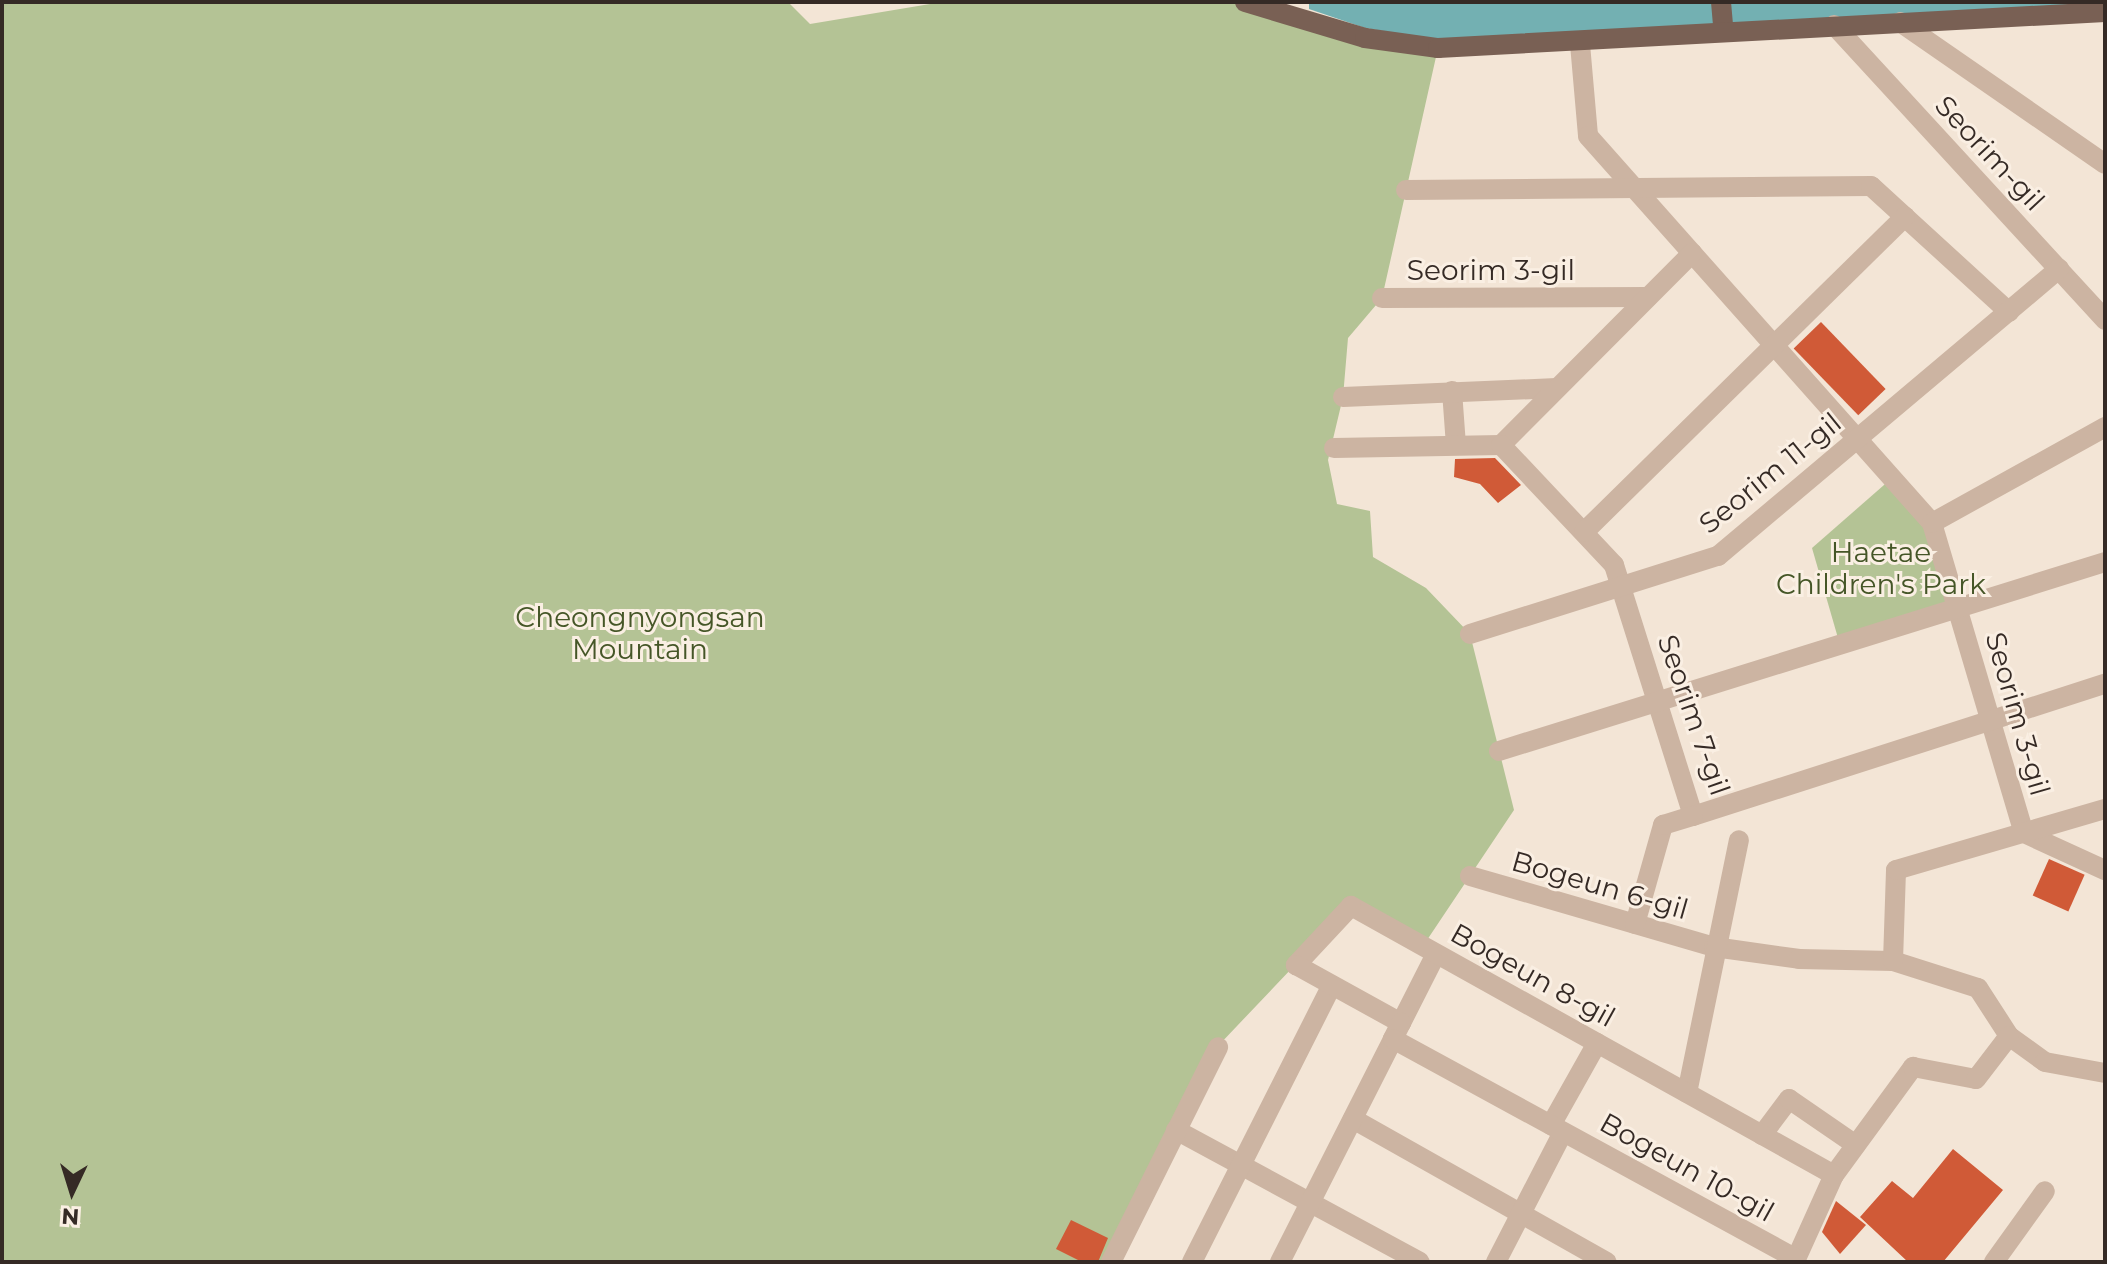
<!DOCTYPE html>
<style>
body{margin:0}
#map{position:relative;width:2107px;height:1264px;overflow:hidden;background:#f3e5d6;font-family:Montserrat,sans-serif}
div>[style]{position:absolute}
.green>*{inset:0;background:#b4c395}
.water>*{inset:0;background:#73b0b2}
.building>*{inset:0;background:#d05a37;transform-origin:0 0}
.minor>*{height:20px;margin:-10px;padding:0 10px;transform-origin:10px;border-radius:10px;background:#ccb4a2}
.major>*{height:20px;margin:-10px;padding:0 10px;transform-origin:10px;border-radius:10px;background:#796054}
.major-bridge>*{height:20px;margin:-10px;padding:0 10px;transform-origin:10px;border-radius:10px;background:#796054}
span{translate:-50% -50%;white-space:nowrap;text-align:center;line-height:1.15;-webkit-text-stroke:6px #faefe3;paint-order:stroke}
.street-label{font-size:28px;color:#352a25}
.park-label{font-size:28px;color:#455627}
.frame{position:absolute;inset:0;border:4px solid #352a25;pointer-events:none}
.north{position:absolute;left:32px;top:1152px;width:80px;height:80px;-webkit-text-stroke:6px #faefe3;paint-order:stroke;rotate:184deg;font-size:22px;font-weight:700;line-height:32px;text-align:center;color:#352a25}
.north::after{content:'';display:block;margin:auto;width:28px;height:36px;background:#352a25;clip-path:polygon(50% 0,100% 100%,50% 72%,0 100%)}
</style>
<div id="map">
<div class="green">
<i style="clip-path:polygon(2px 2px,788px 2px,810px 24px,942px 2px,1245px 2px,1438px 48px,1382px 298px,1348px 338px,1343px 397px,1328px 460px,1337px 504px,1370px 511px,1373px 557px,1426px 588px,1470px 634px,1514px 810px,1423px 946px,1351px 906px,1218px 1046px,1111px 1262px,2px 1262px)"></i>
<i style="clip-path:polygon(1892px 478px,1932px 523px,1957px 608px,1840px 645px,1812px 548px)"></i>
</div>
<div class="water">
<i style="clip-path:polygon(1309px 2px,2105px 2px,2105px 5px,1442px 41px,1365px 28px,1309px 9px)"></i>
</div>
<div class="building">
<i style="left:1821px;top:322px;width:93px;height:38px;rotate:46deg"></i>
<i style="clip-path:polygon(1495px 458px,1521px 485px,1498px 503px,1480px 484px,1454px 477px,1455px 459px)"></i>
<i style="left:2049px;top:859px;width:39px;height:40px;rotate:24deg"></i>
<i style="clip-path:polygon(1953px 1149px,2003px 1190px,1943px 1262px,1908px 1262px,1860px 1217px,1892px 1181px,1913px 1198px)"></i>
<i style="clip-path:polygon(1836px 1201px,1866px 1225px,1840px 1254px,1822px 1232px)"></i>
<i style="clip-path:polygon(1071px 1220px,1108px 1238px,1098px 1262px,1082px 1262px,1056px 1249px)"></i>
</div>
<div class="minor">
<i style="left:1900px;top:22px;width:249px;rotate:34.7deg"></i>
<i style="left:1834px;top:25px;width:401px;rotate:47.4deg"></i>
<i style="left:1580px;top:44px;width:92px;rotate:85deg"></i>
<i style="left:1588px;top:136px;width:518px;rotate:48.37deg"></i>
<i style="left:1932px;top:523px;width:323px;rotate:73.5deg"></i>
<i style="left:2024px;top:833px;width:89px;rotate:24.6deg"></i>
<i style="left:1406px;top:190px;width:465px;rotate:-0.5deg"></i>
<i style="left:1871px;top:186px;width:187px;rotate:42.4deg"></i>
<i style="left:1382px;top:298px;width:266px;rotate:-0.2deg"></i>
<i style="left:1452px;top:391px;width:54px;rotate:85.8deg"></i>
<i style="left:1343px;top:397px;width:214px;rotate:-2.4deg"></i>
<i style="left:1501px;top:445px;width:271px;rotate:-45.1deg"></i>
<i style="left:1334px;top:448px;width:167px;rotate:-1deg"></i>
<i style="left:1501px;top:445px;width:165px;rotate:46.7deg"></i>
<i style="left:1614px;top:565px;width:263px;rotate:72.5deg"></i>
<i style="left:1693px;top:816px;width:433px;rotate:-17.8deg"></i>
<i style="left:1932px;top:523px;width:198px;rotate:-29deg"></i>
<i style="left:1584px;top:532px;width:450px;rotate:-44.5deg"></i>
<i style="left:1470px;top:634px;width:260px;rotate:-17.5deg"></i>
<i style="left:1718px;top:556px;width:446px;rotate:-40.1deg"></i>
<i style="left:1499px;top:751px;width:635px;rotate:-17.32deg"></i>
<i style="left:1470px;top:876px;width:254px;rotate:16.2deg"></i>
<i style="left:1714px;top:947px;width:86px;rotate:8deg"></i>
<i style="left:1799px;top:959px;width:94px;rotate:1.2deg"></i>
<i style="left:1893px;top:961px;width:89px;rotate:17.6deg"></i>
<i style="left:1978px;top:988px;width:57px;rotate:57.1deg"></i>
<i style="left:2009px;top:1036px;width:44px;rotate:35.8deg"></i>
<i style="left:2045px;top:1062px;width:61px;rotate:10.4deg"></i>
<i style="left:1635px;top:924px;width:103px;rotate:-74.2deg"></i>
<i style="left:1663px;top:825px;width:31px;rotate:-17deg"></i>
<i style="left:1893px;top:961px;width:91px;rotate:-88.1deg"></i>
<i style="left:1896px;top:870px;width:218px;rotate:-16.3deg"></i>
<i style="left:1401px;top:1023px;width:77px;rotate:-63.1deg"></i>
<i style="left:1687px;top:1093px;width:258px;rotate:-78.4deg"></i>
<i style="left:1353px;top:1119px;width:291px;rotate:29.4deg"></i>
<i style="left:1551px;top:1125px;width:94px;rotate:-60.7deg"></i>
<i style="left:1176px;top:1130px;width:277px;rotate:28.4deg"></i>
<i style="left:1762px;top:1135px;width:45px;rotate:-53.1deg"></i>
<i style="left:1789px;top:1099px;width:81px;rotate:34.5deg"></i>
<i style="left:1834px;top:1175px;width:134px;rotate:-53.8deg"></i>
<i style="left:1913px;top:1067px;width:64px;rotate:10.8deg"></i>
<i style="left:1976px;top:1079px;width:54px;rotate:-52.5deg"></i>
<i style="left:1111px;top:1262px;width:240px;rotate:-63.5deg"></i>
<i style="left:1192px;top:1262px;width:310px;rotate:-63.2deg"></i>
<i style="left:1280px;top:1262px;width:250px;rotate:-63.1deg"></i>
<i style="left:1496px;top:1262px;width:146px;rotate:-62.7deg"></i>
<i style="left:1794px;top:1262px;width:4px;rotate:-56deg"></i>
<i style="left:1796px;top:1259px;width:92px;rotate:-65.7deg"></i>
<i style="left:1834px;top:1175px;width:553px;rotate:-150.88deg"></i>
<i style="left:1351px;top:906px;width:81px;rotate:133deg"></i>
<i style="left:1296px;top:965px;width:120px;rotate:28.9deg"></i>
<i style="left:1401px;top:1023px;width:18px;rotate:117deg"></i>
<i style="left:1393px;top:1039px;width:459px;rotate:28.6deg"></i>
<i style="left:1994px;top:1262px;width:87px;rotate:-54.3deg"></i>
</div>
<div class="major">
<i style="left:1721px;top:2px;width:25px;rotate:85deg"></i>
</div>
<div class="major-bridge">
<i style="left:1245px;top:2px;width:125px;rotate:16.7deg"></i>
<i style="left:1365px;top:38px;width:74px;rotate:7.8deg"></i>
<i style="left:1438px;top:48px;width:668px;rotate:-3.09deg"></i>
</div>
<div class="street-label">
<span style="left:1990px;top:153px;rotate:47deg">Seorim-gil</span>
<span style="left:1491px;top:270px">Seorim 3-gil</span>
<span style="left:1770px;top:473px;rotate:-39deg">Seorim 11-gil</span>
<span style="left:2018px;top:714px;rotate:74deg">Seorim 3-gil</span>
<span style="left:1694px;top:715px;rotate:71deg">Seorim 7-gil</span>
<span style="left:1600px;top:885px;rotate:16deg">Bogeun 6-gil</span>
<span style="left:1533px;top:975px;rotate:29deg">Bogeun 8-gil</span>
<span style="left:1687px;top:1167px;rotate:29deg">Bogeun 10-gil</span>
</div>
<div class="park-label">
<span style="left:1881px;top:568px">Haetae<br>Children's Park</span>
<span style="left:640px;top:633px">Cheongnyongsan<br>Mountain</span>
</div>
<div class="frame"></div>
<div class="north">N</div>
</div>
